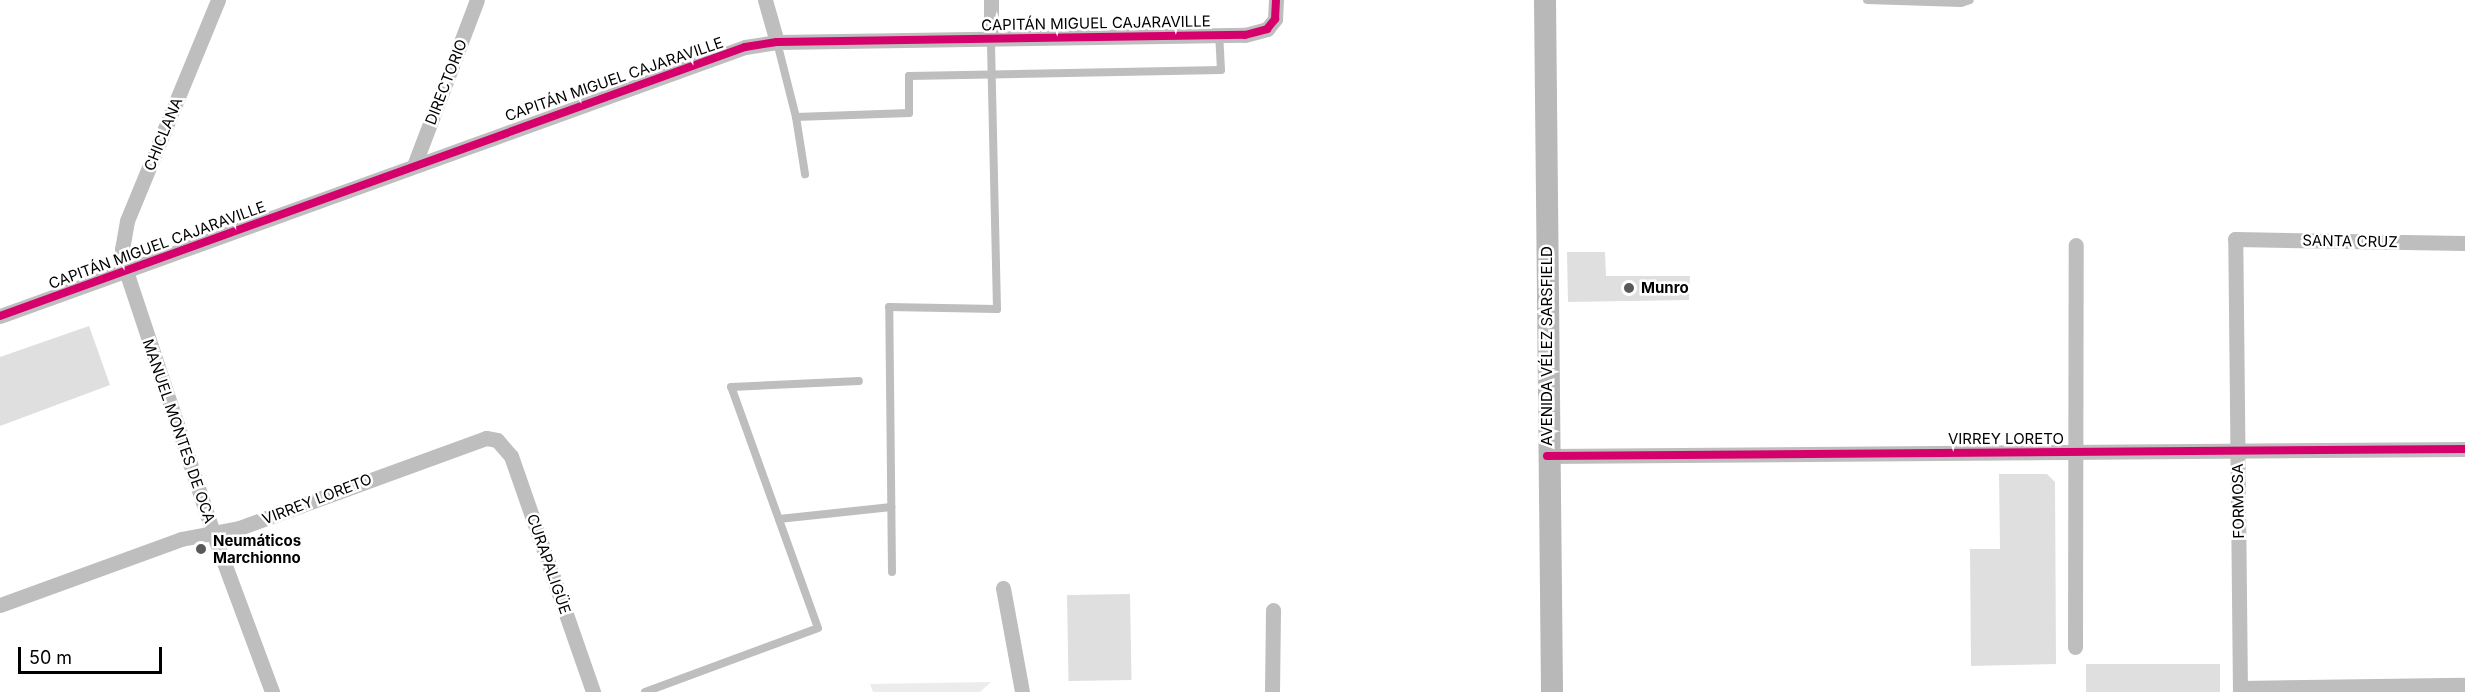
<!DOCTYPE html>
<meta charset="utf-8">
<style>
body{margin:0}
#map{position:relative;width:2465px;height:692px;overflow:hidden;background:#fff;font-family:Inter,sans-serif}
div>[style]{position:absolute}
.green>*{inset:0;background:#ececec}
.building>*{inset:0;background:#dfdfdf;transform-origin:0 0}
.lane>*{height:8px;margin:-4px;padding:0 4px;transform-origin:4px;border-radius:4px;background:#bebebe}
.street>*{height:15px;margin:-7.5px;padding:0 7.5px;transform-origin:7.5px;border-radius:7.5px;background:#bebebe}
.secondary>*{height:22px;margin:-11px;padding:0 11px;transform-origin:11px;border-radius:11px;background:#b8b8b8}
.cycleway>*{height:8px;margin:-4px;padding:0 4px;transform-origin:4px;border-radius:4px;background:#d6006c}
.dots>*{width:16px;height:16px;translate:-50% -50%;box-sizing:border-box;border:3px solid #fff;border-radius:50%}
span{translate:-50% -50%;white-space:nowrap;text-align:center;line-height:1.15;-webkit-text-stroke:5px #fff;paint-order:stroke}
.street-label{font-size:15px;color:#000}
.poi-label{font-size:15px;color:#000;font-weight:700}
.left{translate:0 -50%;text-align:left}
.scale{position:absolute;left:18px;top:647px;width:144px;height:27px;box-sizing:border-box;border:3px solid #000;border-top:0;padding-left:8px;font-size:18px;line-height:21px;white-space:nowrap;color:#000;-webkit-text-stroke:4px #fff;paint-order:stroke}
</style>
<div id="map">
<div class="green">
<i style="clip-path:polygon(991px 682px,980px 692px,873px 692px,870px 684px)"></i>
</div>
<div class="building">
<i style="clip-path:polygon(1567px 252px,1605px 252px,1606px 276px,1690px 276px,1689px 300px,1568px 302px)"></i>
<i style="clip-path:polygon(89px 326px,110px 385px,0 426px,0 357px)"></i>
<i style="clip-path:polygon(1999px 474px,2047px 474px,2055px 482px,2056px 664px,1971px 666px,1970px 549px,2000px 549px)"></i>
<i style="left:1130px;top:594px;width:86px;height:63px;rotate:89deg"></i>
<i style="left:2220px;top:664px;width:28px;height:134px;rotate:90deg"></i>
</div>
<div class="lane">
<i style="left:1867px;top:0;width:94px;rotate:1.8deg"></i>
<i style="left:1961px;top:3px;width:9px;rotate:-18deg"></i>
<i style="left:777px;top:42px;width:77px;rotate:75.8deg"></i>
<i style="left:796px;top:117px;width:58px;rotate:81deg"></i>
<i style="left:796px;top:117px;width:113px;rotate:-2deg"></i>
<i style="left:909px;top:113px;width:37px;rotate:-90deg"></i>
<i style="left:909px;top:76px;width:312px;rotate:-1.1deg"></i>
<i style="left:1221px;top:70px;width:35px;rotate:-93deg"></i>
<i style="left:779px;top:519px;width:113px;rotate:-6.1deg"></i>
<i style="left:892px;top:572px;width:265px;rotate:-90.6deg"></i>
<i style="left:889px;top:307px;width:108px;rotate:1.1deg"></i>
<i style="left:997px;top:309px;width:271px;rotate:-91.3deg"></i>
<i style="left:645px;top:692px;width:184px;rotate:-20.3deg"></i>
<i style="left:818px;top:628px;width:256px;rotate:-109.8deg"></i>
<i style="left:731px;top:387px;width:128px;rotate:-2.7deg"></i>
</div>
<div class="street">
<i style="left:218px;top:0;width:239px;rotate:112.4deg"></i>
<i style="left:127px;top:221px;width:28px;rotate:100deg"></i>
<i style="left:122px;top:249px;width:22px;rotate:80deg"></i>
<i style="left:126px;top:271px;width:276px;rotate:71.6deg"></i>
<i style="left:213px;top:533px;width:170px;rotate:69.6deg"></i>
<i style="left:765px;top:0;width:44px;rotate:74.1deg"></i>
<i style="left:991px;top:0;width:38px;rotate:90deg"></i>
<i style="left:415px;top:163px;width:174px;rotate:-69.2deg"></i>
<i style="left:0;top:316px;width:792px;rotate:-19.85deg"></i>
<i style="left:745px;top:47px;width:32px;rotate:-9deg"></i>
<i style="left:777px;top:42px;width:468px;rotate:-0.9deg"></i>
<i style="left:1245px;top:35px;width:23px;rotate:-15deg"></i>
<i style="left:1267px;top:29px;width:13px;rotate:-51deg"></i>
<i style="left:1275px;top:19px;width:19px;rotate:-87deg"></i>
<i style="left:1547px;top:456px;width:918px;rotate:-0.44deg"></i>
<i style="left:1003px;top:588px;width:106px;rotate:79.6deg"></i>
<i style="left:0;top:605px;width:193px;rotate:-20deg"></i>
<i style="left:181px;top:539px;width:59px;rotate:-10.7deg"></i>
<i style="left:239px;top:528px;width:263px;rotate:-20deg"></i>
<i style="left:486px;top:438px;width:11px;rotate:10deg"></i>
<i style="left:497px;top:440px;width:21px;rotate:49deg"></i>
<i style="left:511px;top:456px;width:250px;rotate:70.8deg"></i>
<i style="left:2075px;top:647px;width:402px;rotate:-89.9deg"></i>
<i style="left:2240px;top:688px;width:225px;rotate:-0.8deg"></i>
<i style="left:1272px;top:692px;width:82px;rotate:-89.3deg"></i>
<i style="left:2240px;top:692px;width:453px;rotate:-90.6deg"></i>
<i style="left:2235px;top:239px;width:230px;rotate:1deg"></i>
</div>
<div class="secondary">
<i style="left:1545px;top:0;width:692px;rotate:89.42deg"></i>
</div>
<div class="cycleway">
<i style="left:0;top:316px;width:792px;rotate:-19.85deg"></i>
<i style="left:745px;top:47px;width:32px;rotate:-9deg"></i>
<i style="left:777px;top:42px;width:468px;rotate:-0.9deg"></i>
<i style="left:1245px;top:35px;width:23px;rotate:-15deg"></i>
<i style="left:1267px;top:29px;width:13px;rotate:-51deg"></i>
<i style="left:1275px;top:19px;width:19px;rotate:-87deg"></i>
<i style="left:1547px;top:456px;width:918px;rotate:-0.44deg"></i>
</div>
<div class="dots">
<i style="left:1629px;top:288px;background:#595959"></i>
<i style="left:201px;top:549px;background:#595959"></i>
</div>
<div class="street-label">
<span style="left:1096px;top:23px;rotate:-1deg">CAPITÁN MIGUEL CAJARAVILLE</span>
<span style="left:614px;top:79px;rotate:-19deg">CAPITÁN MIGUEL CAJARAVILLE</span>
<span style="left:446px;top:82px;rotate:-69deg">DIRECTORIO</span>
<span style="left:163px;top:134px;rotate:-68deg">CHICLANA</span>
<span style="left:2350px;top:241px;rotate:1deg">SANTA CRUZ</span>
<span style="left:157px;top:245px;rotate:-20deg">CAPITÁN MIGUEL CAJARAVILLE</span>
<span style="left:1547px;top:346px;rotate:-90deg">AVENIDA VÉLEZ SARSFIELD</span>
<span style="left:179px;top:431px;rotate:71deg">MANUEL MONTES DE OCA</span>
<span style="left:2006px;top:439px">VIRREY LORETO</span>
<span style="left:317px;top:499px;rotate:-21deg">VIRREY LORETO</span>
<span style="left:2238px;top:501px;rotate:-91deg">FORMOSA</span>
<span style="left:549px;top:564px;rotate:71deg">CURAPALIGÜE</span>
</div>
<div class="poi-label">
<span class="left" style="left:1641px;top:288px">Munro</span>
<span class="left" style="left:213px;top:549px">Neumáticos<br>Marchionno</span>
</div>
<div class="scale">50 m</div>
</div>
